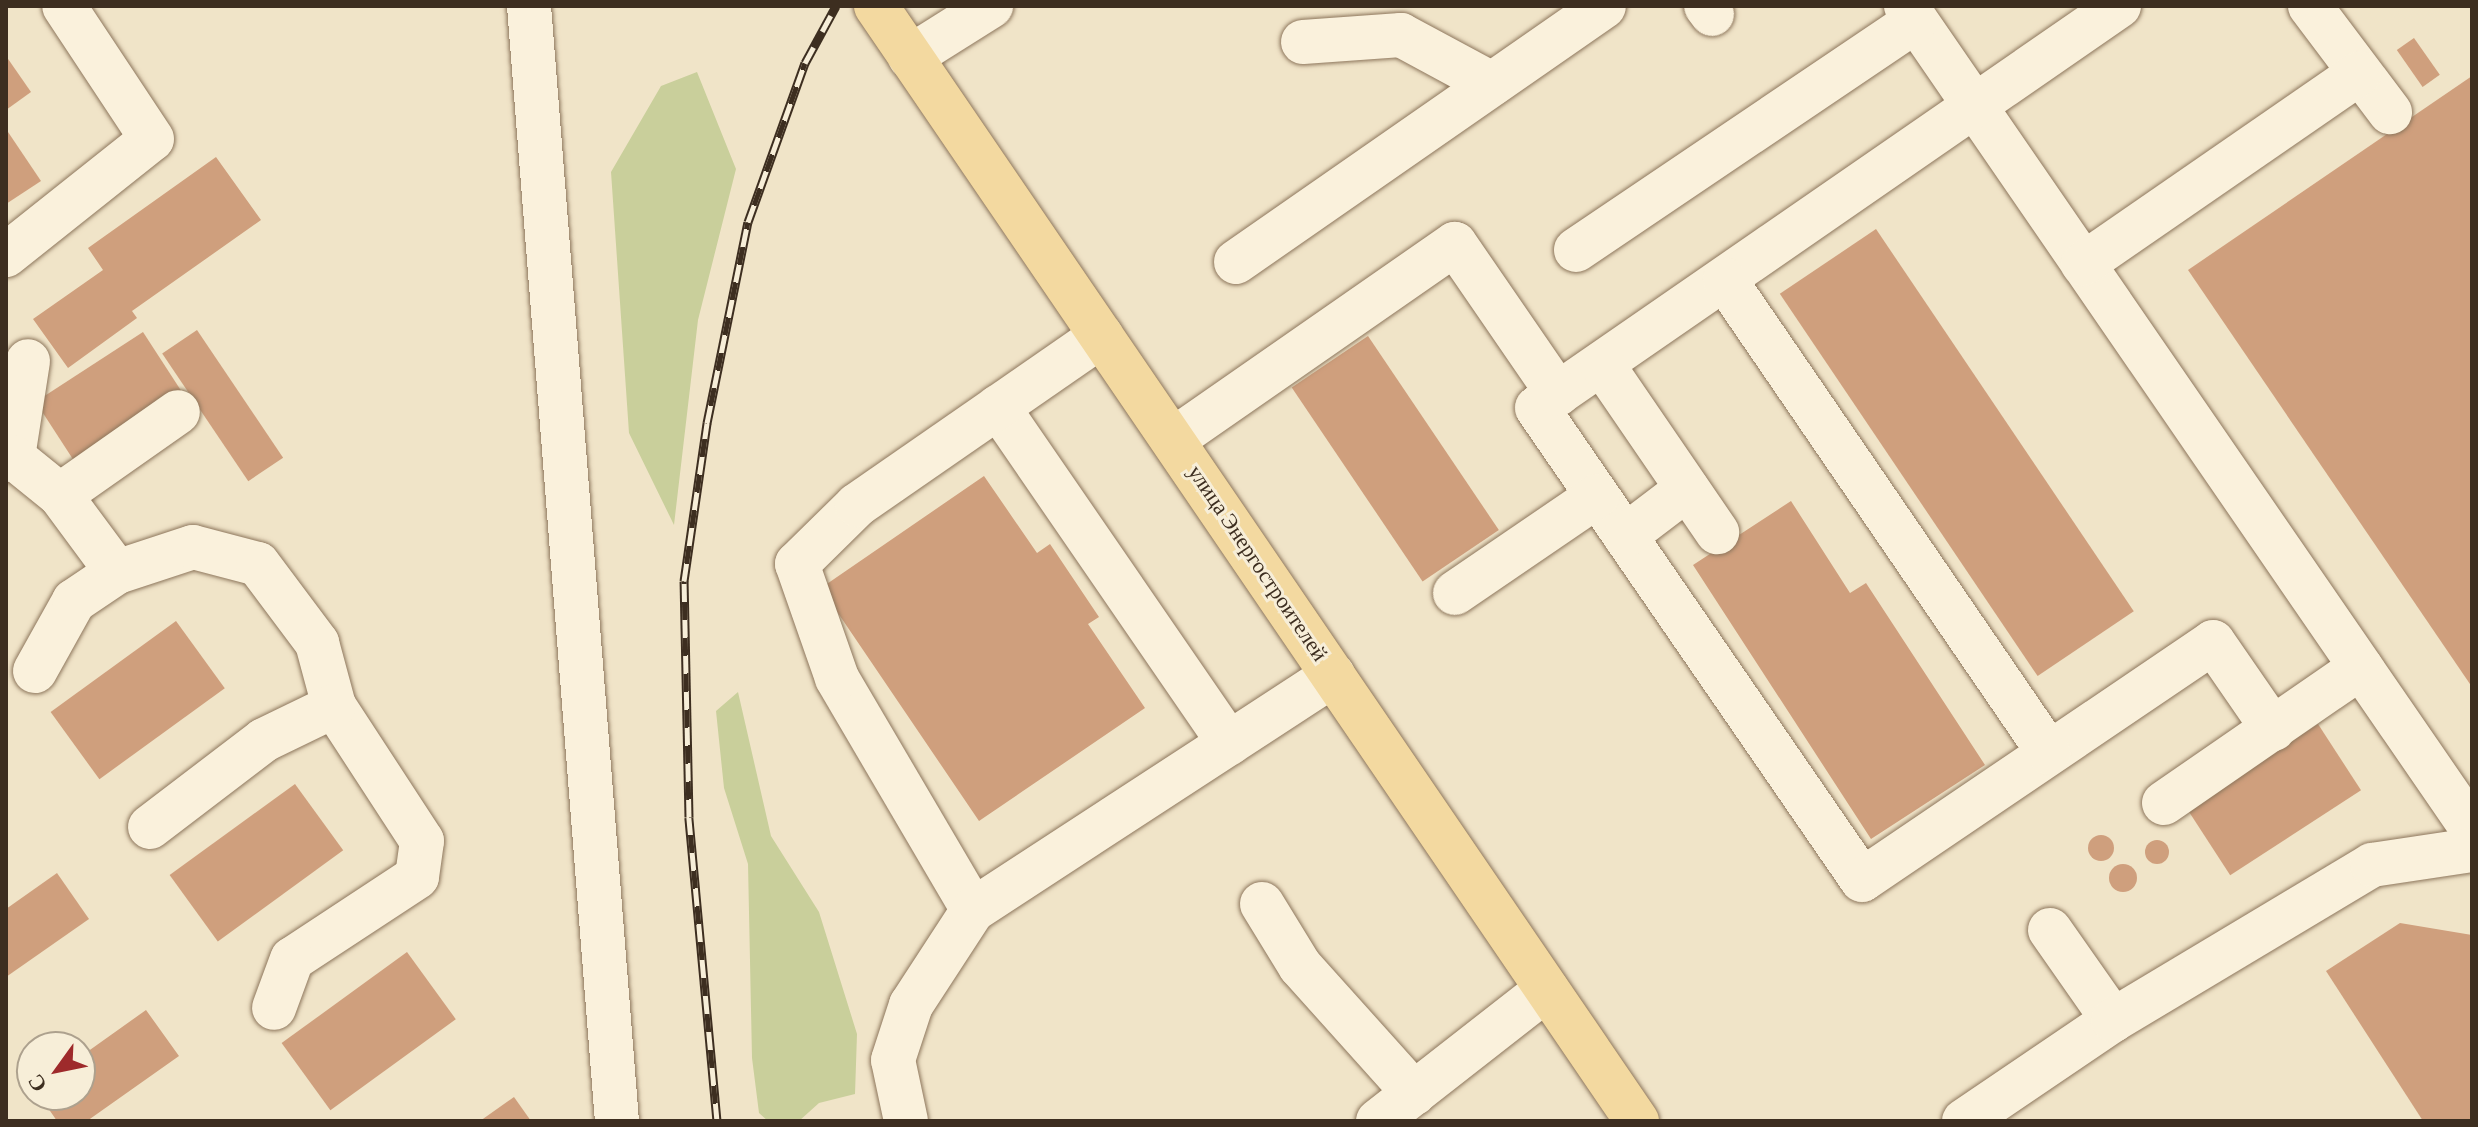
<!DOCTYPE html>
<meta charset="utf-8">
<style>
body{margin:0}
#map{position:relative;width:2478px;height:1127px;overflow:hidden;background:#f0e4c8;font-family:"Crimson Pro",serif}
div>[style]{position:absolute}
.green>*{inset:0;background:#c9cf9b}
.building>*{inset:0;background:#cf9f7d;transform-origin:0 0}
.round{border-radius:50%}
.roads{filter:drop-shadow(0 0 2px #8d765c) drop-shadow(0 0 2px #8d765c)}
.minor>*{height:44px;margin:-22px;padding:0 22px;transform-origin:22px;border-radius:22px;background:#faf1dc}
.major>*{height:44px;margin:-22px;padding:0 22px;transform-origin:22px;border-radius:22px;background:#f3d9a0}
.rail>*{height:9px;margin-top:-4.5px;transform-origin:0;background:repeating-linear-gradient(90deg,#f7eed8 0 18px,#3d2e20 0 36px);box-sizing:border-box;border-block:2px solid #3d2e20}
span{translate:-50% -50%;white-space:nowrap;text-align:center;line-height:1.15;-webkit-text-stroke:6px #f7eed8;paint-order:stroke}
.street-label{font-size:22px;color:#3d2e20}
.frame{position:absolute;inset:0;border:8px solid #3d2e20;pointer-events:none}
.north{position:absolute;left:16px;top:1031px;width:80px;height:80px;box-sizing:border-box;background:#f7eed8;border:2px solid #ada18e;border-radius:50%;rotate:237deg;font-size:22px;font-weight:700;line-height:32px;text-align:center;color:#3d2e20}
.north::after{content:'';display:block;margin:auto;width:28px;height:36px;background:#9e2a2b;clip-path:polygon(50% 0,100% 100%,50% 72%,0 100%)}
</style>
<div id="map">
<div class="green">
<i style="clip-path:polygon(697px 72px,736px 169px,698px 320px,674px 525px,629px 433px,611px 172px,661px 86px)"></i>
<i style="clip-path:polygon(738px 692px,771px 836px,819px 912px,857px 1034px,855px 1094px,819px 1103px,799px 1121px,768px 1121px,759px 1113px,752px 1058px,748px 864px,724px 788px,716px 711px)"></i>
</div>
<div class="building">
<i style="left:2414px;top:38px;width:45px;height:21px;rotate:55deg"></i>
<i style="clip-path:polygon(6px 56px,31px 92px,6px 110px)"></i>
<i style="clip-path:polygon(2472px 76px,2472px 687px,2188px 270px)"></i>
<i style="clip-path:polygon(6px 129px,41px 181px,6px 204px)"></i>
<i style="clip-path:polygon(216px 157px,261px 220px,132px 311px,137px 318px,68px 368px,33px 319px,103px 270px,88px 248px)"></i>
<i style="left:1876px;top:229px;width:461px;height:116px;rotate:56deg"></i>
<i style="left:197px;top:330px;width:154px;height:42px;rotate:56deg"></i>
<i style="left:143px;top:332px;width:73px;height:128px;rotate:57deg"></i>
<i style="left:1368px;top:336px;width:234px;height:92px;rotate:56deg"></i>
<i style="clip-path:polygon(984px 476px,1037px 553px,1050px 544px,1099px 617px,1088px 624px,1145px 708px,979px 821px,821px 588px)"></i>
<i style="clip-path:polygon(1791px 501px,1850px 593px,1866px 583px,1985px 765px,1871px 839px,1693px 565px)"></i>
<i style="left:176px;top:621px;width:83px;height:155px;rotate:54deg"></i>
<i style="left:2318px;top:724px;width:79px;height:156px;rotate:57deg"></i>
<i style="left:295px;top:784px;width:82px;height:155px;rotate:54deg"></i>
<i class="round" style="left:2088px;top:835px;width:26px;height:26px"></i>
<i class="round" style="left:2145px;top:840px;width:24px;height:24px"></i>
<i class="round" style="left:2109px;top:864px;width:28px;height:28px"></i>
<i style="clip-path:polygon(57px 873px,89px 919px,6px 977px,6px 909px)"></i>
<i style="clip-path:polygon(2400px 923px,2472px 935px,2472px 1121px,2423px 1121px,2326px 971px)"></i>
<i style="left:407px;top:952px;width:83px;height:155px;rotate:54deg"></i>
<i style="clip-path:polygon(146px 1010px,179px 1056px,87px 1121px,57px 1121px,39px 1095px,80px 1095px,80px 1057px)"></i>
<i style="clip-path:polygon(514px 1097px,531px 1121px,480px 1121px)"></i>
</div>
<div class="roads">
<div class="minor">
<i style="left:529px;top:6px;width:1118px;rotate:85.49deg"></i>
<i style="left:1706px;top:6px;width:10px;rotate:53deg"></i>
<i style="left:1906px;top:6px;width:999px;rotate:55.48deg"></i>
<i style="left:2119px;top:6px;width:707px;rotate:145.37deg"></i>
<i style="left:1537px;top:408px;width:573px;rotate:55.45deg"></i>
<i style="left:1862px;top:880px;width:424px;rotate:-34.1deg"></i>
<i style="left:2213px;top:642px;width:106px;rotate:55.4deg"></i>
<i style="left:2310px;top:6px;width:133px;rotate:53deg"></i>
<i style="left:1303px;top:42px;width:98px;rotate:-4.1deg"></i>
<i style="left:1401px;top:35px;width:103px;rotate:28.3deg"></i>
<i style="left:910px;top:57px;width:96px;rotate:-32.2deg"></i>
<i style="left:1576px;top:250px;width:410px;rotate:-34deg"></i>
<i style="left:6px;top:255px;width:186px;rotate:-38.5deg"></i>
<i style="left:152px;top:139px;width:159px;rotate:-123.5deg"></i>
<i style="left:1236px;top:262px;width:448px;rotate:-34.8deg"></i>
<i style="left:2083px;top:264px;width:336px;rotate:-34.6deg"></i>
<i style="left:1725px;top:280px;width:573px;rotate:55.59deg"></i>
<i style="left:1602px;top:364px;width:204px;rotate:55.6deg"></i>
<i style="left:998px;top:407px;width:408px;rotate:55.5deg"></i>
<i style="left:1174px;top:439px;width:342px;rotate:-34.8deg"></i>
<i style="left:1455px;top:244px;width:182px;rotate:55.5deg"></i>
<i style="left:13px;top:457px;width:97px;rotate:-81.1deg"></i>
<i style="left:6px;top:460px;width:8px;rotate:-23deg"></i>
<i style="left:13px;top:457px;width:60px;rotate:39deg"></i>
<i style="left:60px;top:495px;width:96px;rotate:53.5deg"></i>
<i style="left:60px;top:495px;width:144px;rotate:-35.1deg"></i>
<i style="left:1625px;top:536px;width:78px;rotate:-37.2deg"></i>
<i style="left:1455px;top:593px;width:172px;rotate:-34.3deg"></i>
<i style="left:35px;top:671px;width:80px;rotate:-60.9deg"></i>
<i style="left:74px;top:601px;width:52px;rotate:-34deg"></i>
<i style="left:117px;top:572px;width:80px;rotate:-18.2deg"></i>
<i style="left:193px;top:547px;width:67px;rotate:14.7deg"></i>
<i style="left:258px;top:564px;width:99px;rotate:53.2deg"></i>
<i style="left:317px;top:643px;width:65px;rotate:74.9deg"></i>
<i style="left:334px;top:706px;width:161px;rotate:56.9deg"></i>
<i style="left:422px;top:841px;width:36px;rotate:98deg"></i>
<i style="left:417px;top:877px;width:149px;rotate:146.7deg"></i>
<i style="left:292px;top:959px;width:52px;rotate:110.2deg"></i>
<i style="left:2164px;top:803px;width:239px;rotate:-34.6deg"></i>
<i style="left:150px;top:827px;width:143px;rotate:-37.3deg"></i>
<i style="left:264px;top:740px;width:78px;rotate:-25.9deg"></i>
<i style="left:1262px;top:904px;width:73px;rotate:58.5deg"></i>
<i style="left:1300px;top:966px;width:171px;rotate:48.1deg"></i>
<i style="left:973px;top:910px;width:269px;rotate:-120.4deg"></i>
<i style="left:837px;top:678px;width:121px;rotate:-109.3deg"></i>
<i style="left:797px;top:564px;width:84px;rotate:-44.5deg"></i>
<i style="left:857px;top:505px;width:297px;rotate:-34.7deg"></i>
<i style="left:2050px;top:930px;width:110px;rotate:55deg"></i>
<i style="left:906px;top:1121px;width:62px;rotate:-102deg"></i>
<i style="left:893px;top:1060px;width:58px;rotate:-71.9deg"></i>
<i style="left:911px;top:1005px;width:113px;rotate:-56.9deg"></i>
<i style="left:973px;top:910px;width:430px;rotate:-33.1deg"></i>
<i style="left:1378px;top:1121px;width:214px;rotate:-38deg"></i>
<i style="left:1964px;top:1121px;width:180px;rotate:-34.1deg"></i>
<i style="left:2113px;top:1020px;width:302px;rotate:-30.9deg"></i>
<i style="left:2372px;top:865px;width:101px;rotate:-8.5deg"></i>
</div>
<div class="major">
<i style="left:876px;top:6px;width:1350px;rotate:55.69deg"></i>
</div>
</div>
<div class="rail">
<i style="left:717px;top:1121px;width:305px;rotate:-95.3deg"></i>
<i style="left:689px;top:817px;width:236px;rotate:-91.2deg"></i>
<i style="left:684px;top:581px;width:160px;rotate:-81.7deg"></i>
<i style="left:707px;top:423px;width:205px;rotate:-78.5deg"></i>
<i style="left:748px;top:222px;width:169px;rotate:-70.3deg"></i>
<i style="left:805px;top:63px;width:65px;rotate:-61.5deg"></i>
</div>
<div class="street-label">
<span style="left:1258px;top:563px;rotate:56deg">улица Энергостроителей</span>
</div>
<div class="frame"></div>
<div class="north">С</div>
</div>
